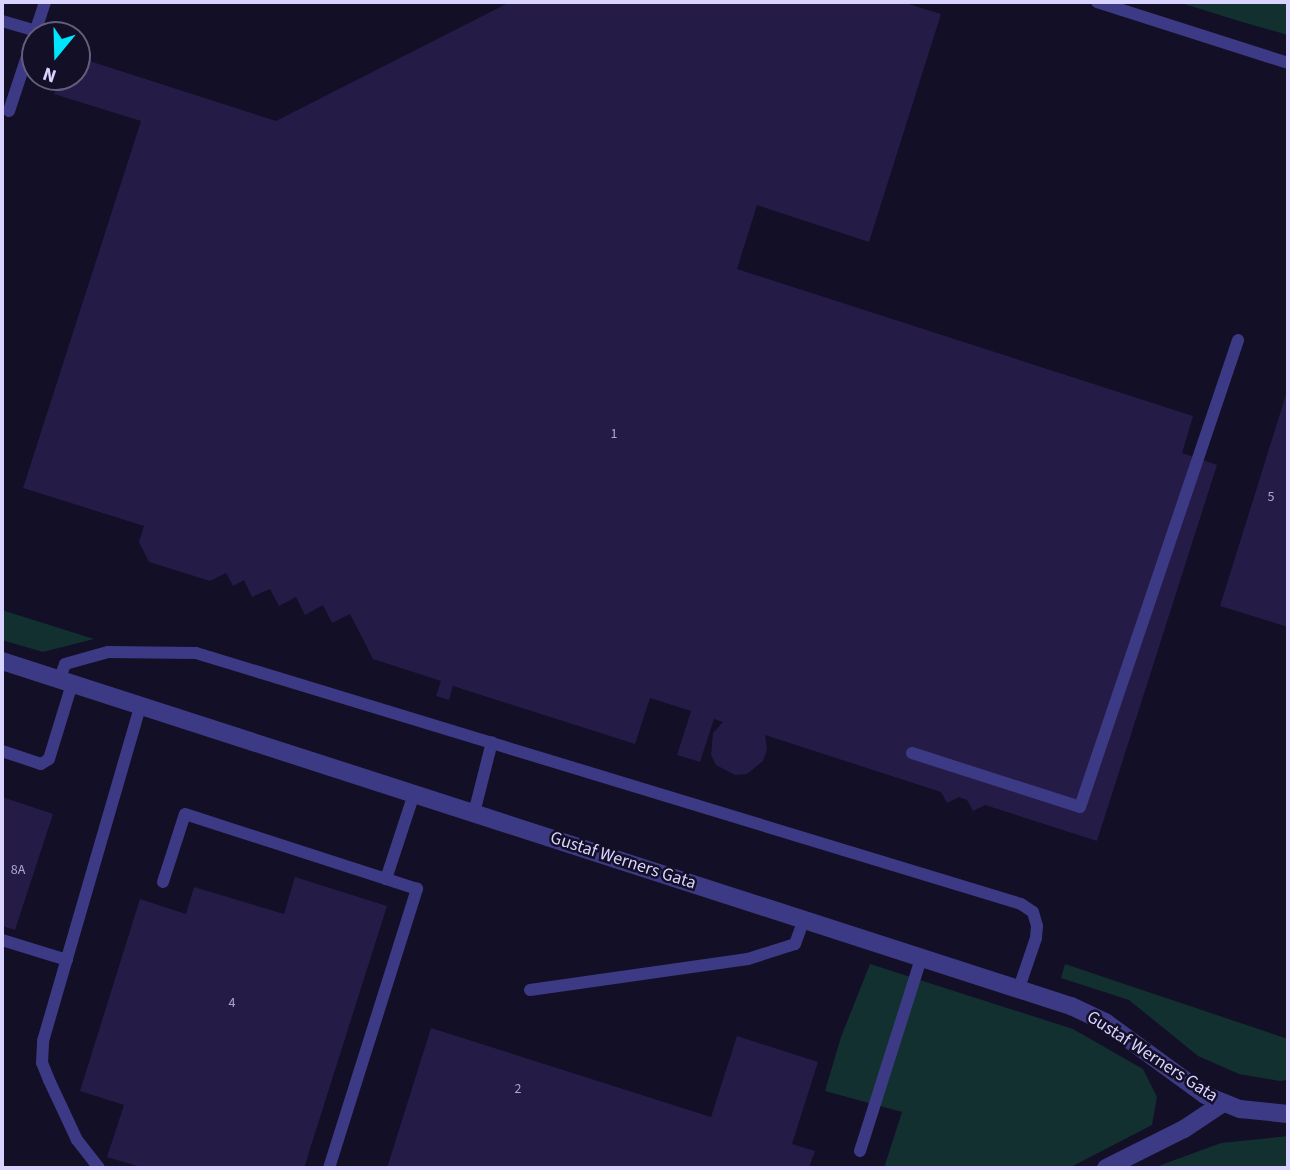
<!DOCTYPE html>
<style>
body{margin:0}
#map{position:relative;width:1290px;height:1170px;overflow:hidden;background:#130f26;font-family:"Source Sans 3",sans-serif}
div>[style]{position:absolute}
.green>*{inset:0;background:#12302f}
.building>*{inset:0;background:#241b47}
.service>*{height:12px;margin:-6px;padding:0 6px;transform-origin:6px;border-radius:6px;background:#3d3a85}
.minor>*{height:18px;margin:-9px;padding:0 9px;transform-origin:9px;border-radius:9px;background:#3d3a85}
span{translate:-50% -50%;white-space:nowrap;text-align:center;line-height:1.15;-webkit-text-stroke:5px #130f26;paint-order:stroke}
.number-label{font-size:14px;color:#aca6d1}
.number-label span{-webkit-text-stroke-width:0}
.street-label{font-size:18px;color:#d9d4ff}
.frame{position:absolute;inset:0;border:4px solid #d9d4ff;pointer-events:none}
.north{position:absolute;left:21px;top:21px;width:70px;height:70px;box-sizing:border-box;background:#130f26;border:2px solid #625e7d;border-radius:50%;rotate:199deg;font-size:19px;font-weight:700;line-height:28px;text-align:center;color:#d9d4ff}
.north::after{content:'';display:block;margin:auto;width:24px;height:32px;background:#00e5ff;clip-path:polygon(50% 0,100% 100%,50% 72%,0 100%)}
</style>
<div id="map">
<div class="green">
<i style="clip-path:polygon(1178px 2px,1286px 3px,1288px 35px,1239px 21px)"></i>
<i style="clip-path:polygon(2px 606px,5px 611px,94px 639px,43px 652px,2px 640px)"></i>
<i style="clip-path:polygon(870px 964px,1073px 1029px,1143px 1069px,1157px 1097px,1152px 1125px,1069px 1168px,884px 1168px,902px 1112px,825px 1091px,841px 1037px)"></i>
<i style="clip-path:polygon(1065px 964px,1288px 1039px,1288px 1080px,1280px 1081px,1239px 1074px,1198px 1056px,1129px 1000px,1061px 978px)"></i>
<i style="clip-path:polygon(1288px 1136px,1288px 1168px,1153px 1168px,1221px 1143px)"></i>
</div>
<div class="building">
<i style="clip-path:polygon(510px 2px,902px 2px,941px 14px,869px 242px,757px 205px,737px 269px,1193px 416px,1182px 453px,1217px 465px,1097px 841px,985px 805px,973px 811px,967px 800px,959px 797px,947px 803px,941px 792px,765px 735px,767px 750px,763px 761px,747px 774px,735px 775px,716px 765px,711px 755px,713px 733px,723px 722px,714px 719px,700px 762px,677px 755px,691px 711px,650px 698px,635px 744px,453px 686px,449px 700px,436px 696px,441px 681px,373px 659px,350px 614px,332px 623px,323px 605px,305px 615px,296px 597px,279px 606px,270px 589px,252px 597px,244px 580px,233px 586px,226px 573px,210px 581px,149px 562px,139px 542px,144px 526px,23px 488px,141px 121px,54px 94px,60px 77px,77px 77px,77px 57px,276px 121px)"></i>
<i style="clip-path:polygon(1288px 388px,1288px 627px,1220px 606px)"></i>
<i style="clip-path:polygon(2px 797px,53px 814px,15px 930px,2px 926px)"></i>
<i style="clip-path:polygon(295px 877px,387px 906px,304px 1168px,144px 1168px,107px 1157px,124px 1105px,80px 1091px,140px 899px,186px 914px,194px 887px,284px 914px)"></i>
<i style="clip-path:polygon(431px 1028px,711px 1117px,737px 1036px,818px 1062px,792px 1144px,815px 1151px,809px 1168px,387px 1168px)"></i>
</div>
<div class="service">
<i style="left:1097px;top:2px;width:201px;rotate:17.7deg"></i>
<i style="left:2px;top:21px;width:35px;rotate:16deg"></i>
<i style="left:9px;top:111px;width:115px;rotate:-71.7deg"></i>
<i style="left:59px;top:680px;width:17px;rotate:-69deg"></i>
<i style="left:65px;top:664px;width:45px;rotate:-15.6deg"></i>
<i style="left:108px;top:652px;width:88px;rotate:0.7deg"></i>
<i style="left:196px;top:653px;width:862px;rotate:16.92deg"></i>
<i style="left:1021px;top:904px;width:14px;rotate:34deg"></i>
<i style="left:1033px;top:912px;width:15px;rotate:74deg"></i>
<i style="left:1037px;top:926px;width:12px;rotate:95deg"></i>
<i style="left:1036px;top:938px;width:53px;rotate:108.8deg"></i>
<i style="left:2px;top:751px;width:41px;rotate:18.4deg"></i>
<i style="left:41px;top:764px;width:9px;rotate:-32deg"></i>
<i style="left:49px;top:759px;width:78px;rotate:-73deg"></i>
<i style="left:912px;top:753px;width:176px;rotate:17.8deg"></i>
<i style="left:1080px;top:807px;width:493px;rotate:-71.3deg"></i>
<i style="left:474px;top:813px;width:73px;rotate:-75.8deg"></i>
<i style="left:163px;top:882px;width:71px;rotate:-72.1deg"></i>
<i style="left:185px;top:814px;width:211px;rotate:17.9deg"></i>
<i style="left:2px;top:940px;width:68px;rotate:17.1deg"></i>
<i style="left:530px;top:990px;width:220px;rotate:-8.1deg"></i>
<i style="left:748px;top:959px;width:49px;rotate:-17.7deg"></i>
<i style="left:795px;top:944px;width:27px;rotate:-70deg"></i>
<i style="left:860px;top:1151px;width:205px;rotate:-72.4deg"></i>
<i style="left:99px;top:1168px;width:36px;rotate:-128deg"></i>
<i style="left:77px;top:1140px;width:66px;rotate:-115deg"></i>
<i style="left:49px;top:1080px;width:18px;rotate:-112deg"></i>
<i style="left:42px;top:1063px;width:22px;rotate:-87deg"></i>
<i style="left:43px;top:1041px;width:348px;rotate:-73.8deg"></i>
<i style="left:329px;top:1168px;width:293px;rotate:-72.5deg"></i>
<i style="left:417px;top:889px;width:33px;rotate:-162deg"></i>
<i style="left:386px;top:879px;width:89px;rotate:-71.8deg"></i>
</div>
<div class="minor">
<i style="left:2px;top:661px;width:1123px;rotate:17.89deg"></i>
<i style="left:1071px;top:1006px;width:38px;rotate:25deg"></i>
<i style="left:1105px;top:1022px;width:124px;rotate:36.1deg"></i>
<i style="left:1205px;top:1095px;width:38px;rotate:22deg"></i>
<i style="left:1240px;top:1109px;width:48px;rotate:5.9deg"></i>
<i style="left:1106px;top:1168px;width:87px;rotate:-26.6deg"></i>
<i style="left:1184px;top:1129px;width:47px;rotate:-33.7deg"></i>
</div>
<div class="number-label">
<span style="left:614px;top:434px">1</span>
<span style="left:1271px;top:497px">5</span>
<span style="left:18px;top:870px">8A</span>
<span style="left:232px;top:1003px">4</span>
<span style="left:518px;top:1089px">2</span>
</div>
<div class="street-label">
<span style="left:623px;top:861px;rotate:18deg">Gustaf Werners Gata</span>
<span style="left:1152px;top:1057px;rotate:33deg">Gustaf Werners Gata</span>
</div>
<div class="frame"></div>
<div class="north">N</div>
</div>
